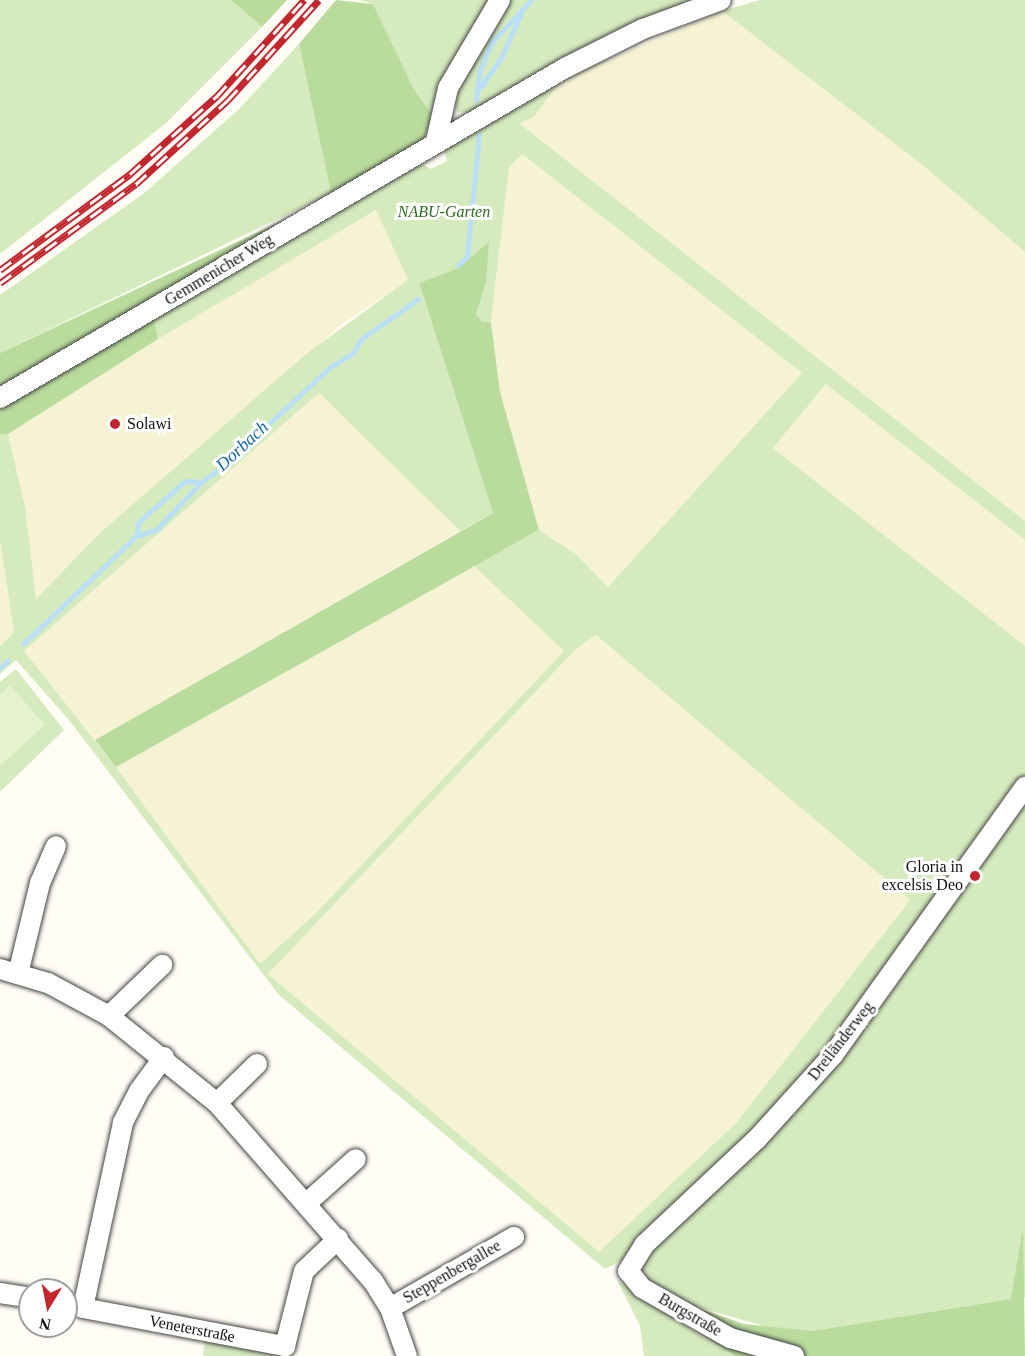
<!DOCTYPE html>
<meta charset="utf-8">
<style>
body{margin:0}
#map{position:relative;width:1025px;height:1356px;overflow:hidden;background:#fffdf5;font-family:"Times New Roman",serif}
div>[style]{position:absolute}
.farmland>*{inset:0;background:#f6f3d4}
.green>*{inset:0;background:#d5ebbd}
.forest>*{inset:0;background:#b9dc9c}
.pitch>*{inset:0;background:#e6f2cf}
.stream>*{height:5px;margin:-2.5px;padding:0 2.5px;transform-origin:2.5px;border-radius:2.5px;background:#b9e0f7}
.roads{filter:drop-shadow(0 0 2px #444) drop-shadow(0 0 2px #444)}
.minor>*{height:20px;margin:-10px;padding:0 10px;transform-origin:10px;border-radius:10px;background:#fff}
.rail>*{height:7px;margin-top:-3.5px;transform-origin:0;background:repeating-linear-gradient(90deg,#fff 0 14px,#c4262e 0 28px);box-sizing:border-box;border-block:2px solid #c4262e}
.dots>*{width:16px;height:16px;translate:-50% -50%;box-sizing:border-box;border:3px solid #fff;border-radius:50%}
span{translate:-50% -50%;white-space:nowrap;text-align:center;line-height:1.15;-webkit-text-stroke:6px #fff;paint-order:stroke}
.park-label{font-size:16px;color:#2f6b1f;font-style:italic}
.street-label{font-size:16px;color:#111}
.poi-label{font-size:16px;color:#111}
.left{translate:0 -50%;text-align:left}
.right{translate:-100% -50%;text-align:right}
.water-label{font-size:18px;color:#1768a6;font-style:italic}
.north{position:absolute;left:18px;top:1278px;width:60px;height:60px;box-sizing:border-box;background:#fff;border:2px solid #a0a0a0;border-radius:50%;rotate:190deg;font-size:16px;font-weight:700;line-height:24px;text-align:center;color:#111}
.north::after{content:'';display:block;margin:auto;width:21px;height:27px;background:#c4262e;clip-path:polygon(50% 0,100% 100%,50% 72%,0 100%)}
</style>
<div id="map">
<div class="farmland">
<i style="clip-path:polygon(722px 11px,920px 163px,1025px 252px,1025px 521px,518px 122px,534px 117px,562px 79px)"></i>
<i style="clip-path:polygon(522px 154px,802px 373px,608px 587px,576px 554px,539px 530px,500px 392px,491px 322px,509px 167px)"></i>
<i style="clip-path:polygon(377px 210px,408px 281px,345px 322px,102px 531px,41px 596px,32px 598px,0 436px,26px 410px)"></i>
<i style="clip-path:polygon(826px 384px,1025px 540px,1025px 646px,773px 448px)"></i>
<i style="clip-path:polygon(319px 393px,460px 531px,95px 740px,24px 651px)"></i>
<i style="clip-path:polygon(0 541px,14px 632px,0 646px)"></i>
<i style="clip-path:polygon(474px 566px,565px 650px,316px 913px,260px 965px,116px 767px)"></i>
<i style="clip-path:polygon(596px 635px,910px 900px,736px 1123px,599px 1253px,268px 974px,576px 649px)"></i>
</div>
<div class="green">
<i style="clip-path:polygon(0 0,231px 0,262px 27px,165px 124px,0 254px)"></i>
<i style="clip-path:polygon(359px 0,492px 0,443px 81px,433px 116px,414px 89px,373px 4px)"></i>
<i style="clip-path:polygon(505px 0,703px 0,472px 113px,457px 112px,452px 92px)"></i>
<i style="clip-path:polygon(760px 0,1025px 0,1025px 252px,920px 163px,722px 11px)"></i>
<i style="clip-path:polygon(299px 44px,331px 193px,0 353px,0 295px,143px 194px,238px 110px)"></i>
<i style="clip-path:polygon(evenodd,562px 79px,534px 117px,519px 123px,1025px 521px,1025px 540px,826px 384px,773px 448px,1025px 646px,1025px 775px,819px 1058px,754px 1133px,625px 1259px,605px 1269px,279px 995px,69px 720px,16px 660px,0 674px,0 646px,14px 632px,0 541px,0 434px,8px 434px,25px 507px,36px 599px,102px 531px,311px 350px,408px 280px,376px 210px,158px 339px,153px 321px,338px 206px,422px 164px,431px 169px,447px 161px,443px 148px,562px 79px,522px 154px,802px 373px,608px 587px,576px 554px,539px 530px,474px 566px,564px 651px,316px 913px,260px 964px,116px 767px,24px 651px,319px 393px,460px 531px,493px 513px,419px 283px,458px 268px,477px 306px,476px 314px,482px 322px,491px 322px,509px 167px,522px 154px,562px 79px,596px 635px,910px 900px,736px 1123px,599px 1252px,268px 974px,576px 649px,596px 635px)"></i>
<i style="clip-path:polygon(16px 669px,64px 730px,0 792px,0 682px)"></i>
<i style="clip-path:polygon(1025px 798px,1025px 1297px,812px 1331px,778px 1330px,684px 1303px,650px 1282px,643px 1274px,642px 1260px,761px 1141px)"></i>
<i style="clip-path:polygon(617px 1280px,691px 1330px,735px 1356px,644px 1356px,640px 1326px)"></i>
<i style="clip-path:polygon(205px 1340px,244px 1348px,289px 1356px,203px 1356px)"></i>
</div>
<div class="forest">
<i style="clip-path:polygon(231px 0,287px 0,262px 27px)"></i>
<i style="clip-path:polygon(336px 0,373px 4px,414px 89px,433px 116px,423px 141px,331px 193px,299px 44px)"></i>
<i style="clip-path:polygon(284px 220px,292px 235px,154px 321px,158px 339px,8px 434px,0 434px,0 353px)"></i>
<i style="clip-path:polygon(489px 242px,486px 282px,476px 314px,482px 322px,491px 322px,500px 392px,539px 530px,116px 767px,95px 740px,493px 513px,419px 283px,458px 268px)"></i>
<i style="clip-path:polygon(1023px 1227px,1025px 1356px,735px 1356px,683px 1323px,684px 1303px,744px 1324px,812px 1331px,1011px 1299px)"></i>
</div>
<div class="pitch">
<i style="clip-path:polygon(10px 685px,45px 725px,0 766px,0 695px)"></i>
</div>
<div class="stream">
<i style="left:480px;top:88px;width:37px;rotate:-55deg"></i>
<i style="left:501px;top:58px;width:49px;rotate:-66deg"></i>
<i style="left:476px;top:100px;width:31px;rotate:-83deg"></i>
<i style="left:480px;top:69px;width:30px;rotate:-66deg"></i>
<i style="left:492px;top:42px;width:57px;rotate:-47.1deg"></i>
<i style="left:458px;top:265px;width:12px;rotate:-42deg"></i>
<i style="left:467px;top:257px;width:123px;rotate:-84.4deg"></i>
<i style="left:136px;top:536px;width:21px;rotate:-17deg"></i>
<i style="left:156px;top:530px;width:66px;rotate:-46.8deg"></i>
<i style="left:23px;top:644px;width:156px;rotate:-43.7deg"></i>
<i style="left:136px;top:536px;width:13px;rotate:-81deg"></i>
<i style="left:138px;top:523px;width:16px;rotate:-43deg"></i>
<i style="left:150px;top:512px;width:47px;rotate:-41.5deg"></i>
<i style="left:185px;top:481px;width:16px;rotate:4deg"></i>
<i style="left:201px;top:482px;width:24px;rotate:-35deg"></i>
<i style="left:221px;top:468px;width:147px;rotate:-42.8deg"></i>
<i style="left:329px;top:368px;width:28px;rotate:-32deg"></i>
<i style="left:353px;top:353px;width:16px;rotate:-60deg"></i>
<i style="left:361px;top:339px;width:70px;rotate:-35.1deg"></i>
<i style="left:0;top:668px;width:11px;rotate:-45deg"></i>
</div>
<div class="roads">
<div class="minor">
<i style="left:436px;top:141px;width:54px;rotate:-77.2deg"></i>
<i style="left:448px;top:88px;width:102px;rotate:-59.4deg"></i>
<i style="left:0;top:398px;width:654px;rotate:-30.29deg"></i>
<i style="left:565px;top:68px;width:87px;rotate:-26.6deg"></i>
<i style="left:643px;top:29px;width:83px;rotate:-20.4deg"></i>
<i style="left:0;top:969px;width:50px;rotate:16.3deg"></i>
<i style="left:48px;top:983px;width:69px;rotate:28.4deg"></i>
<i style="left:109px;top:1016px;width:139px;rotate:38.9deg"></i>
<i style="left:217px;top:1103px;width:237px;rotate:48.8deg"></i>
<i style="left:373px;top:1281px;width:32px;rotate:58deg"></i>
<i style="left:390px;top:1308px;width:51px;rotate:70.5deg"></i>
<i style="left:18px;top:974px;width:94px;rotate:-76.4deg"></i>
<i style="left:40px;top:883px;width:40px;rotate:-66.6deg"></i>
<i style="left:109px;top:1016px;width:74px;rotate:-43.9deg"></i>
<i style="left:164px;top:1057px;width:42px;rotate:126.3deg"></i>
<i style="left:139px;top:1091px;width:36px;rotate:117deg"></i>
<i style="left:123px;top:1123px;width:189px;rotate:102.2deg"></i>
<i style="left:83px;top:1308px;width:206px;rotate:10.7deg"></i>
<i style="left:285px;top:1346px;width:77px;rotate:-75.8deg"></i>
<i style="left:304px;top:1271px;width:47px;rotate:-43.3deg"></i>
<i style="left:217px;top:1103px;width:56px;rotate:-44.3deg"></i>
<i style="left:308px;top:1202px;width:64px;rotate:-41.9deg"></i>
<i style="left:0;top:1293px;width:30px;rotate:9deg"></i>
<i style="left:390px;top:1308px;width:143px;rotate:-29.8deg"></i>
<i style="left:794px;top:1356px;width:66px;rotate:-164.3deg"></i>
<i style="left:730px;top:1338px;width:101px;rotate:-150.4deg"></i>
<i style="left:642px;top:1288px;width:22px;rotate:-129deg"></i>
<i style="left:628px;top:1271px;width:31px;rotate:-58deg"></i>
<i style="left:644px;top:1245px;width:155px;rotate:-43.2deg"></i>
<i style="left:757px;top:1139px;width:113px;rotate:-47.9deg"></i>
<i style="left:833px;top:1055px;width:330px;rotate:-54.4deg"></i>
</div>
</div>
<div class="rail">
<i style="left:0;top:270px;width:162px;rotate:-36.4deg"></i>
<i style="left:130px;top:174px;width:117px;rotate:-41.9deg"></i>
<i style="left:217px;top:96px;width:130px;rotate:-47.8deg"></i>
<i style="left:0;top:283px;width:168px;rotate:-36.1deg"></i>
<i style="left:136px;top:184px;width:125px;rotate:-42.4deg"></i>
<i style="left:228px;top:100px;width:135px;rotate:-47.7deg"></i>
</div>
<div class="dots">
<i style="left:115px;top:424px;background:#c4262e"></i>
<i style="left:975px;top:876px;background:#c4262e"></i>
</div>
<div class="park-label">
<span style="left:444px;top:212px">NABU-Garten</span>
</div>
<div class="street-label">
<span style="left:219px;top:270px;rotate:-31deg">Gemmenicher Weg</span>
<span style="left:841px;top:1041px;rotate:-52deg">Dreiländerweg</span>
<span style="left:452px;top:1272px;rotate:-30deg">Steppenbergallee</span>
<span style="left:690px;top:1315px;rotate:30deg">Burgstraße</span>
<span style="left:192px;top:1329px;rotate:11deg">Veneterstraße</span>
</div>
<div class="poi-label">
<span class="left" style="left:127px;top:424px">Solawi</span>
<span class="right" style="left:963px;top:876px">Gloria in<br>excelsis Deo</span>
</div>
<div class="water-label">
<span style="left:242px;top:446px;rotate:-43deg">Dorbach</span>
</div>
<div class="north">N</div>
</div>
